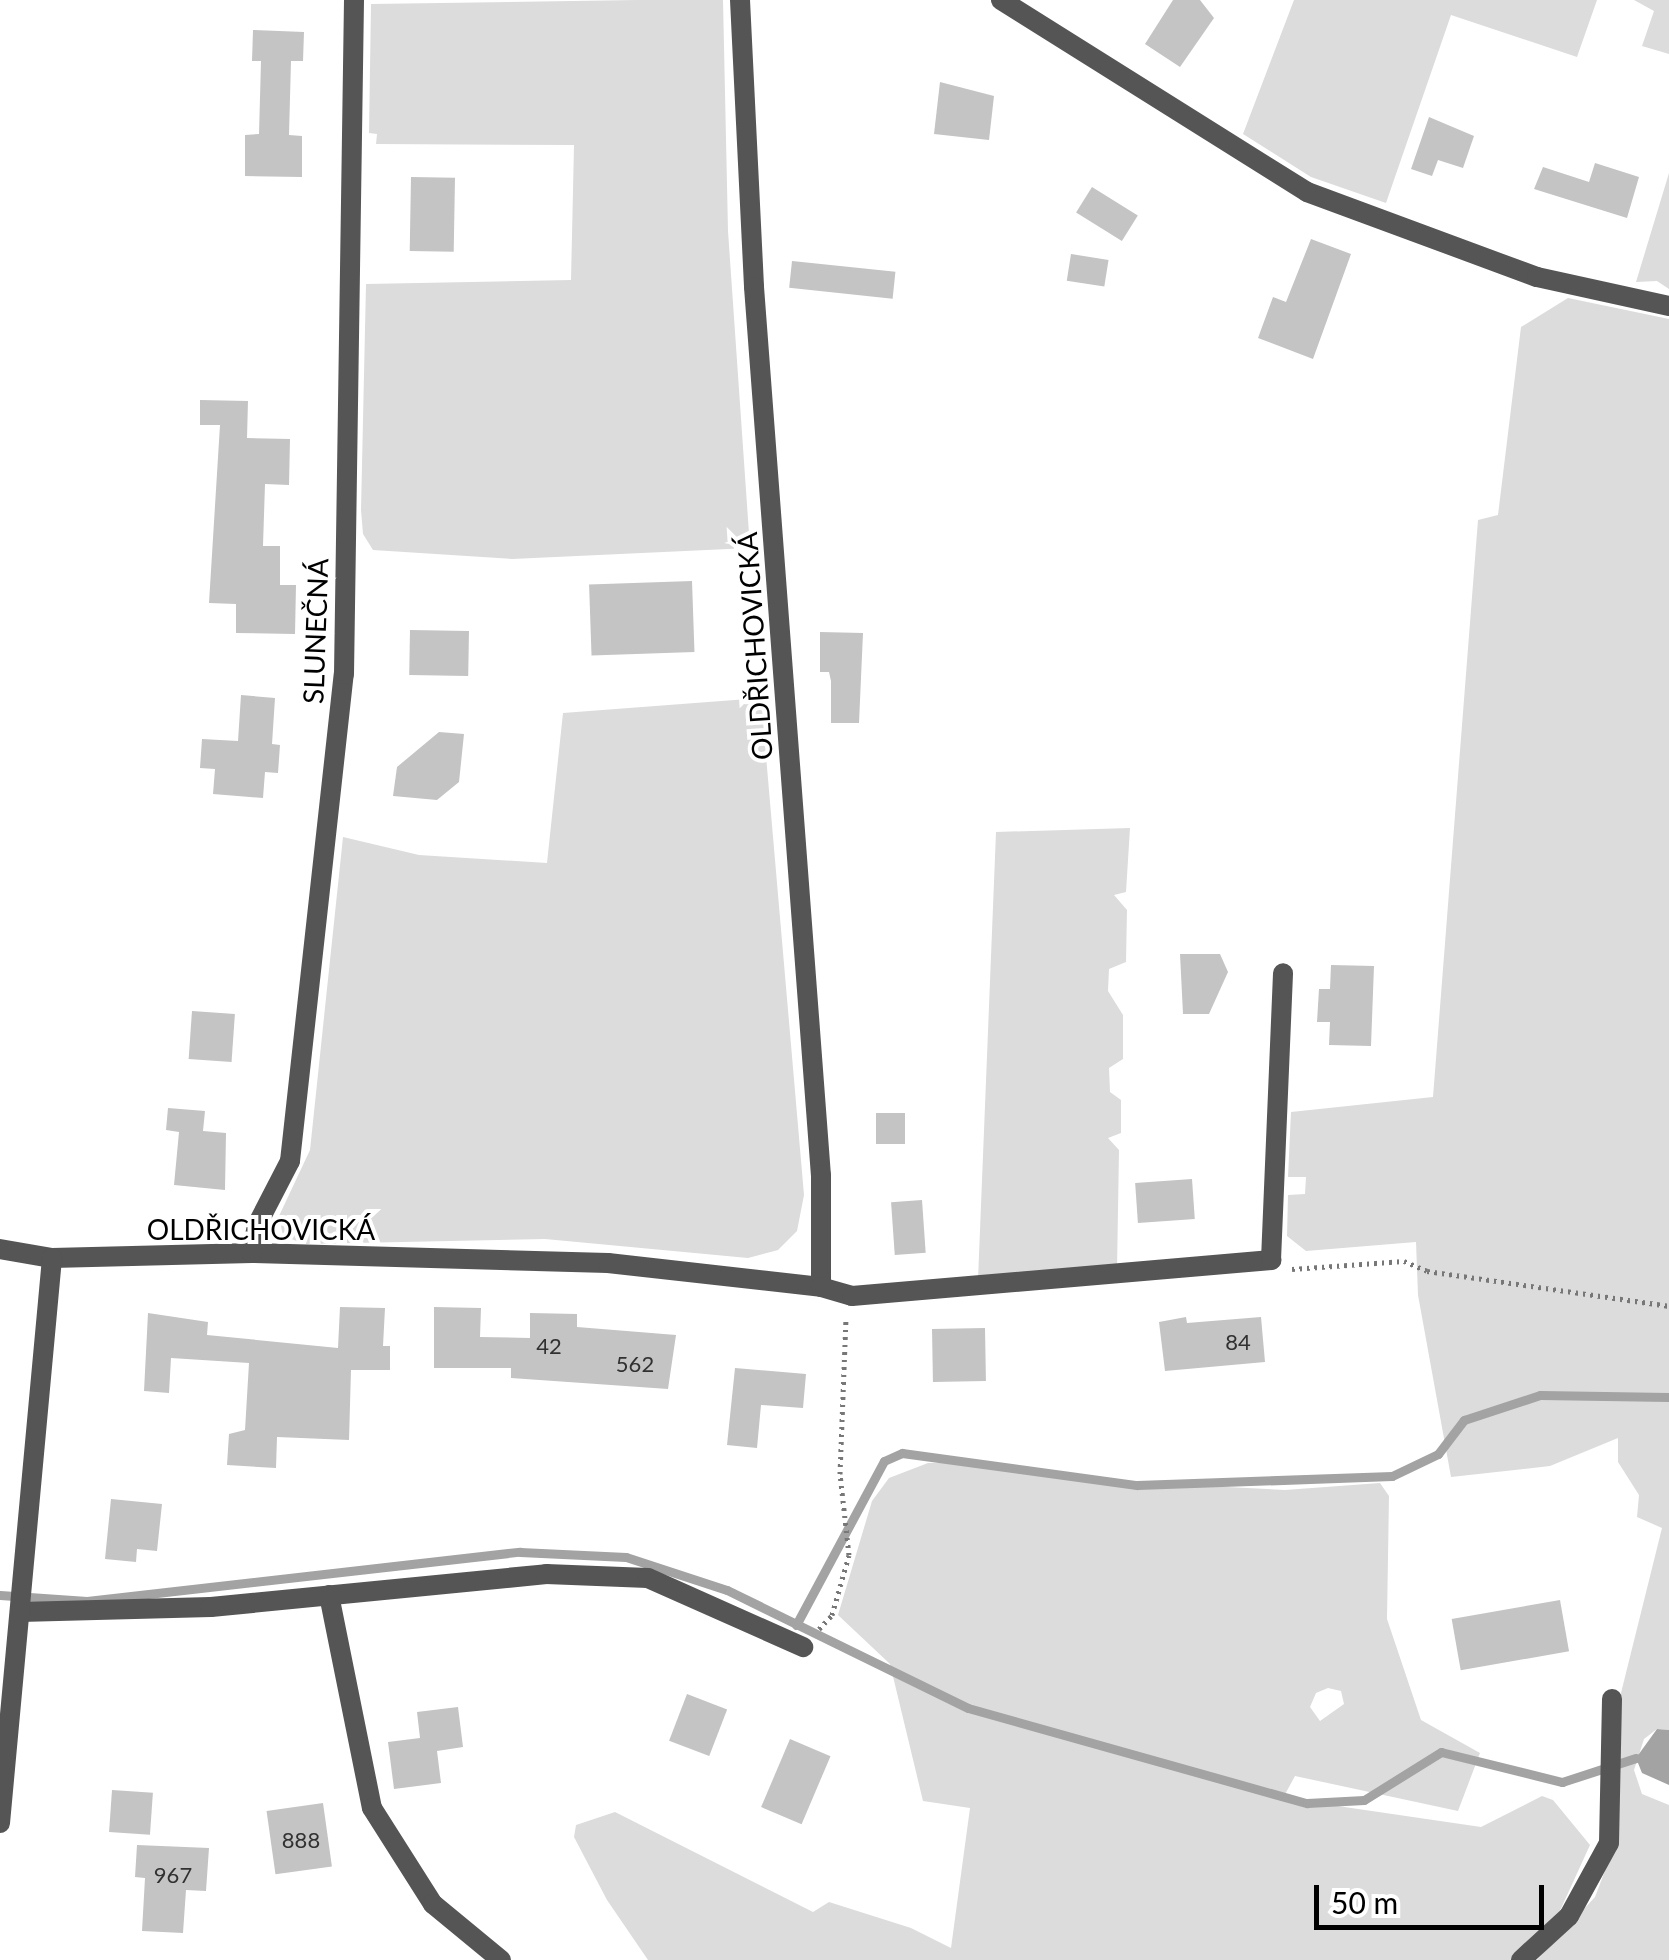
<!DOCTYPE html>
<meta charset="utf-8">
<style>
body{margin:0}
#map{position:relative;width:1669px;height:1960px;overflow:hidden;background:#fff;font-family:Lato,sans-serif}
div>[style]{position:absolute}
.green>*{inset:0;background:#dcdcdc}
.water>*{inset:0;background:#a3a3a3}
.stream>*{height:9px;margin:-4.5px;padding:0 4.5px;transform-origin:4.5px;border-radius:4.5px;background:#a3a3a3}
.building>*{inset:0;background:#c4c4c4;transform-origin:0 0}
.path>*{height:5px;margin-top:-2.5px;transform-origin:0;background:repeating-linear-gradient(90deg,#777 0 2.5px,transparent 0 7.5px)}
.street>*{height:20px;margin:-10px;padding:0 10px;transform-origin:10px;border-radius:10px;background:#555}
span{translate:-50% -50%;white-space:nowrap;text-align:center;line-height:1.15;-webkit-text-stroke:8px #fff;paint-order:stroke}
.number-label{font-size:22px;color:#313131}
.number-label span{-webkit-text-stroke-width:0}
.street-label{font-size:28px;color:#000}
.scale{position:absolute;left:1314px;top:1885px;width:230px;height:45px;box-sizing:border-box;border:5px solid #000;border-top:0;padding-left:12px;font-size:30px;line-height:35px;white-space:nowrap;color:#000;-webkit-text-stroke:8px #fff;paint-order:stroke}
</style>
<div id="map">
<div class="green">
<i style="clip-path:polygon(637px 0,723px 0,728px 231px,750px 548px,512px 559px,373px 550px,363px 534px,361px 510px,366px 284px,571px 280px,574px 145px,376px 144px,377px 134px,369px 133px,371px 4px)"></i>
<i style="clip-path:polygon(1294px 0,1597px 0,1577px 57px,1451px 15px,1386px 203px,1311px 177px,1243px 134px)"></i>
<i style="clip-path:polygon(1634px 0,1669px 0,1669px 54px,1642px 46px,1654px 11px)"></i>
<i style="clip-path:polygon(1669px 173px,1669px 289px,1657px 281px,1636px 282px)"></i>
<i style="clip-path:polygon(1568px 298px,1669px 319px,1669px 1730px,1657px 1729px,1644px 1739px,1634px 1770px,1642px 1794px,1669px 1805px,1669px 1960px,1537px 1960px,1595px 1897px,1619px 1834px,1619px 1701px,1662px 1528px,1637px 1517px,1639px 1495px,1618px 1462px,1618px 1438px,1550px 1466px,1451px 1477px,1418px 1295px,1416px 1242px,1306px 1251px,1287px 1236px,1288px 1195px,1305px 1194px,1306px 1177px,1288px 1177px,1291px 1112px,1433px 1097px,1478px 520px,1498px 515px,1521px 327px)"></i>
<i style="clip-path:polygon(761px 698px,804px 1195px,797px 1231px,778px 1250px,748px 1258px,545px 1239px,305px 1244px,283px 1236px,279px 1216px,310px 1150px,343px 837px,419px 855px,547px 863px,563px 713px)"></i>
<i style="clip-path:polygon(1130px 828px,1126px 892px,1114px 895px,1127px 910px,1126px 962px,1109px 969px,1108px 991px,1123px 1015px,1123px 1059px,1109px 1068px,1110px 1092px,1121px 1100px,1121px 1133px,1108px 1138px,1119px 1150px,1117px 1270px,978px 1280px,996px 832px)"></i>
<i style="clip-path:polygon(evenodd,978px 1462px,1146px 1483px,1285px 1490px,1380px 1483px,1389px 1496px,1387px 1619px,1421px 1720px,1480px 1753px,1458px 1811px,1295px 1776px,1283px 1798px,1481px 1827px,1542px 1796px,1553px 1800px,1590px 1845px,1558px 1915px,1511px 1960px,648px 1960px,607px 1900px,574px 1837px,576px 1825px,615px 1812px,813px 1912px,829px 1902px,911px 1928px,951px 1948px,970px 1808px,923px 1801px,890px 1664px,838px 1615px,872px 1501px,889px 1478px,928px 1463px,978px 1462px,1328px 1688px,1341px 1691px,1344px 1704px,1320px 1721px,1310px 1707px,1316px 1693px,1328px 1688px)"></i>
</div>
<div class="water">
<i style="clip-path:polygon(1657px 1729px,1669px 1730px,1669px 1785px,1642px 1773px,1636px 1758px)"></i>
</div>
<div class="stream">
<i style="left:0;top:1595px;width:87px;rotate:3.9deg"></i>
<i style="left:87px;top:1601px;width:436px;rotate:-6.5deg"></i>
<i style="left:520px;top:1552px;width:106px;rotate:2.7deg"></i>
<i style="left:626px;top:1557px;width:106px;rotate:18.1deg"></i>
<i style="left:727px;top:1590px;width:268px;rotate:26.1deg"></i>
<i style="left:968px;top:1708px;width:352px;rotate:15.7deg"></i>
<i style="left:1307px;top:1803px;width:57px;rotate:-3deg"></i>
<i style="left:1364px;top:1800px;width:91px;rotate:-31.9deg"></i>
<i style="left:1441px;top:1752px;width:125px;rotate:13.9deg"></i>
<i style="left:1562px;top:1782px;width:78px;rotate:-18deg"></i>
<i style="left:796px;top:1625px;width:186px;rotate:-61.8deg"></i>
<i style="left:884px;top:1461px;width:20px;rotate:-24deg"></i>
<i style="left:902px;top:1453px;width:237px;rotate:7.8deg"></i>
<i style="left:1137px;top:1485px;width:255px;rotate:-2deg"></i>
<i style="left:1392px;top:1476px;width:51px;rotate:-25.6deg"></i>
<i style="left:1438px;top:1454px;width:43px;rotate:-52.6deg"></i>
<i style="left:1464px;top:1420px;width:80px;rotate:-18.2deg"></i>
<i style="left:1540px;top:1395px;width:129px;rotate:0.9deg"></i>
</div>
<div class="building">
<i style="clip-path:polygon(1173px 0,1200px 0,1214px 18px,1180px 67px,1145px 44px)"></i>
<i style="clip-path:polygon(253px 30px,304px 32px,303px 61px,291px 61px,289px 135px,302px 136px,302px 177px,245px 176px,245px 135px,259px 134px,261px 61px,252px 61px)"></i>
<i style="clip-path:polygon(940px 82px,994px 96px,989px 140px,934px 134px)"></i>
<i style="clip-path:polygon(1429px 117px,1474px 136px,1463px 168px,1438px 160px,1432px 176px,1411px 169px)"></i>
<i style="clip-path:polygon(1595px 163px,1639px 177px,1627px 218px,1534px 189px,1543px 167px,1589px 182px)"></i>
<i style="left:411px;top:177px;width:44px;height:74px;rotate:1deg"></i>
<i style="left:1092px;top:187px;width:54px;height:30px;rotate:32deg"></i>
<i style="clip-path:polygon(1311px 239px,1351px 254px,1313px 359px,1258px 338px,1273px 297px,1286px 302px)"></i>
<i style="left:1071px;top:254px;width:38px;height:27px;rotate:9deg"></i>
<i style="left:792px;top:261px;width:104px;height:27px;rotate:6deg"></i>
<i style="clip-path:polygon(200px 400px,248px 401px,247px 438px,290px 439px,289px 485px,265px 484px,263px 546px,280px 546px,280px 585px,296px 585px,295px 634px,236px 633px,236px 604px,209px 603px,220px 425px,200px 425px)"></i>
<i style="left:692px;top:581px;width:71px;height:103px;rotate:88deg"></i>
<i style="left:410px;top:630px;width:59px;height:45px;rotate:1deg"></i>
<i style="clip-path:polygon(820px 632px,863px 633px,859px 723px,831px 723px,831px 681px,829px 672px,820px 672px)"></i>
<i style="clip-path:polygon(241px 695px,275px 698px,272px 744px,280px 745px,278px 773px,265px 772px,263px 798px,213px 794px,215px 769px,200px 768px,202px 739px,238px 741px)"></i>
<i style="clip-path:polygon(439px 732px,464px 734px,459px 782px,437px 800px,393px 796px,397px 767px)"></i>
<i style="clip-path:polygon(1180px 954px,1220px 954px,1228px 972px,1209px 1014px,1183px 1014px)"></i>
<i style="clip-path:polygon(1331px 965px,1374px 966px,1371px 1046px,1329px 1045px,1330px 1022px,1317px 1022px,1319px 989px,1330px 989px)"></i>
<i style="left:192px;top:1011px;width:43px;height:48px;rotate:4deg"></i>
<i style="clip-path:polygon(168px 1108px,205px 1111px,203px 1131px,226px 1133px,225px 1190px,174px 1185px,179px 1132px,166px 1130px)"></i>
<i style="left:876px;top:1113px;width:29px;height:31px"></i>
<i style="left:1192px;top:1179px;width:40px;height:57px;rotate:86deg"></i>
<i style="left:922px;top:1200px;width:53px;height:31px;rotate:86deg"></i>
<i style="clip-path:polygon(340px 1307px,385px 1308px,383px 1346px,390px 1346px,390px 1370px,351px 1370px,349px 1440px,277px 1437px,276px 1468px,227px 1465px,229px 1434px,245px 1430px,249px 1363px,171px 1358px,169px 1393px,144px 1391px,148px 1313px,208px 1322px,207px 1335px,338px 1348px)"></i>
<i style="clip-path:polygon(434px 1307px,481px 1308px,480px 1337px,530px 1338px,530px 1313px,577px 1314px,577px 1327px,676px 1335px,668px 1389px,511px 1378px,511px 1368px,434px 1368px)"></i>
<i style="clip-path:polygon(1186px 1317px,1187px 1323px,1261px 1317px,1265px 1362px,1165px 1371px,1159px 1322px)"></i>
<i style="left:985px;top:1328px;width:53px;height:53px;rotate:89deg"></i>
<i style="clip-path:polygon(735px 1368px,806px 1374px,803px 1408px,761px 1405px,757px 1448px,727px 1445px)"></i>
<i style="clip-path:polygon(111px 1499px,162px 1504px,157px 1551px,137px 1549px,136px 1562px,105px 1559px)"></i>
<i style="left:1560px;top:1600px;width:52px;height:110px;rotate:80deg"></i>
<i style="left:687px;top:1694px;width:43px;height:50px;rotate:21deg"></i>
<i style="clip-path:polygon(458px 1707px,463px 1747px,437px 1751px,441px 1783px,394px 1789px,388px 1742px,420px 1738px,417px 1712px)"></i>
<i style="left:790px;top:1739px;width:44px;height:74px;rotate:23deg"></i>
<i style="left:112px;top:1790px;width:41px;height:42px;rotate:4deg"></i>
<i style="left:323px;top:1803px;width:64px;height:57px;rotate:82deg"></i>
<i style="clip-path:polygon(137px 1845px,209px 1848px,206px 1891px,186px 1890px,183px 1933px,142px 1931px,145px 1878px,135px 1877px)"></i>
</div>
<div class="path">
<i style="left:1292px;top:1269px;width:112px;rotate:-4.1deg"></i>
<i style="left:1404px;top:1261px;width:25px;rotate:23deg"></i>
<i style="left:1427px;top:1271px;width:245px;rotate:8.2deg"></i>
<i style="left:819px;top:1629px;width:19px;rotate:-47deg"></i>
<i style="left:832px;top:1615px;width:62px;rotate:-74.2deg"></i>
<i style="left:849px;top:1555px;width:81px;rotate:-96.3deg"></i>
<i style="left:840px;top:1474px;width:156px;rotate:-87.8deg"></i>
</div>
<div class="street">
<i style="left:740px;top:0;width:287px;rotate:87.2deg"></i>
<i style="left:754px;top:287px;width:891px;rotate:85.69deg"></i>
<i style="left:821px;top:1175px;width:112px;rotate:90deg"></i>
<i style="left:1001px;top:0;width:361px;rotate:32.1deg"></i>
<i style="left:1307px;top:192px;width:245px;rotate:20.3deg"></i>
<i style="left:1537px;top:277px;width:135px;rotate:12.4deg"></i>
<i style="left:0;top:1249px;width:53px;rotate:9.8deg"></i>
<i style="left:52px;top:1258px;width:200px;rotate:-1.4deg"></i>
<i style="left:252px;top:1253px;width:356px;rotate:1.6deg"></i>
<i style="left:608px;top:1263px;width:214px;rotate:6.4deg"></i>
<i style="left:821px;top:1287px;width:32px;rotate:16deg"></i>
<i style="left:852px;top:1296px;width:421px;rotate:-4.9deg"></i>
<i style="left:1271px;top:1260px;width:287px;rotate:-87.6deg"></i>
<i style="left:252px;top:1253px;width:28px;rotate:-80deg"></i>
<i style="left:257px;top:1225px;width:72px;rotate:-62.7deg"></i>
<i style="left:290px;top:1161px;width:490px;rotate:-83.7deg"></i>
<i style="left:344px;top:674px;width:674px;rotate:-89.15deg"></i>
<i style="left:329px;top:1595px;width:217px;rotate:78.6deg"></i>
<i style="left:372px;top:1808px;width:114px;rotate:57.6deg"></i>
<i style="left:433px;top:1904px;width:88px;rotate:39.5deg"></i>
<i style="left:20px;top:1612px;width:191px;rotate:-1.5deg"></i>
<i style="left:211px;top:1607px;width:337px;rotate:-5.6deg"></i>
<i style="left:546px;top:1574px;width:102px;rotate:2.2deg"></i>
<i style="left:648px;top:1578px;width:170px;rotate:24deg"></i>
<i style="left:0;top:1823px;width:567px;rotate:-84.74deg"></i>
<i style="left:1521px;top:1960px;width:65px;rotate:-42.5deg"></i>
<i style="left:1569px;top:1916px;width:83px;rotate:-61.3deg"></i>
<i style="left:1609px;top:1843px;width:144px;rotate:-88.8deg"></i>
</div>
<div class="number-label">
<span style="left:1238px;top:1342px">84</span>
<span style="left:549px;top:1346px">42</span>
<span style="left:635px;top:1364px">562</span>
<span style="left:301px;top:1840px">888</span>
<span style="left:173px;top:1875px">967</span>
</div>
<div class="street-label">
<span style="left:315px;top:631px;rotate:-88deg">SLUNEČNÁ</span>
<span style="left:754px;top:646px;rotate:-94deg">OLDŘICHOVICKÁ</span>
<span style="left:261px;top:1229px">OLDŘICHOVICKÁ</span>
</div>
<div class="scale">50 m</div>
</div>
